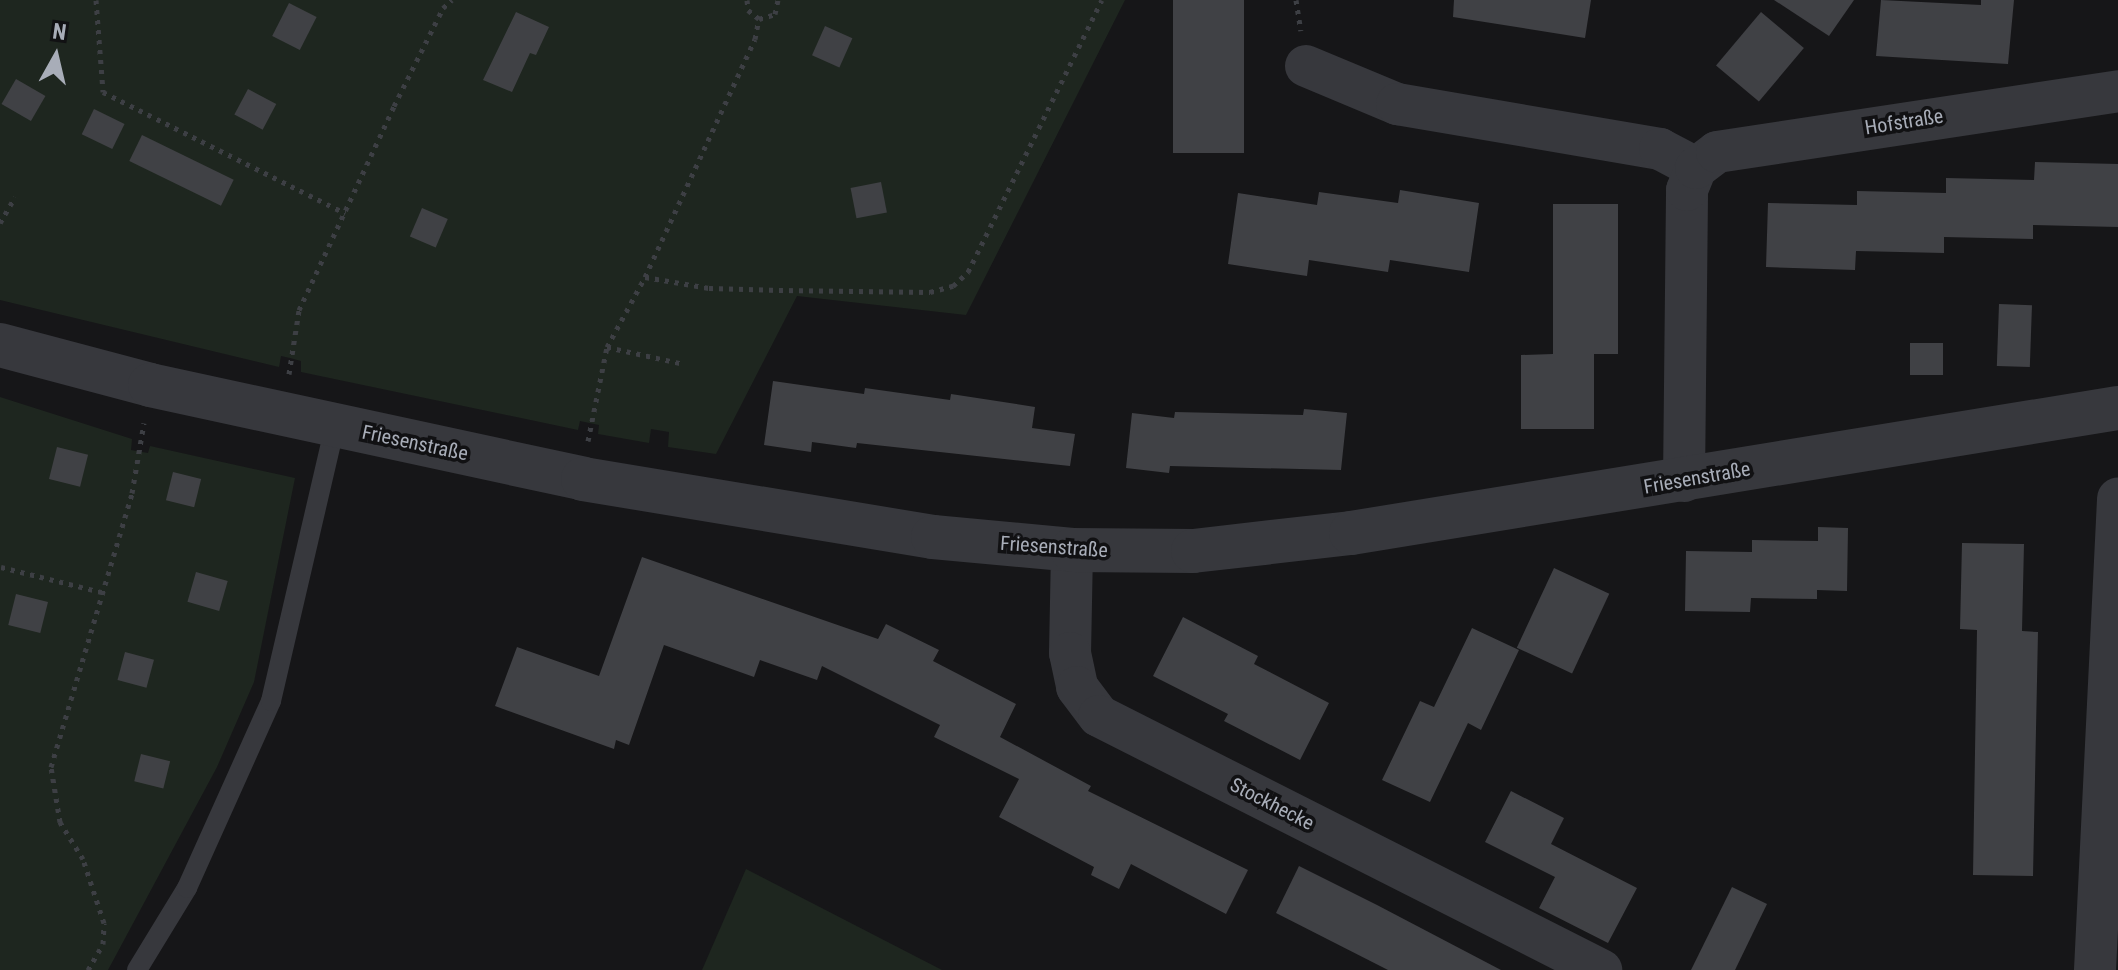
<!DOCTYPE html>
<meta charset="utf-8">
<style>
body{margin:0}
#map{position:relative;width:2118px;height:970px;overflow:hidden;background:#161618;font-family:"Roboto Condensed",sans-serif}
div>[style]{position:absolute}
.green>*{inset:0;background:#1e261f}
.building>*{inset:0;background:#404145;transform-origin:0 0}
.path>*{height:5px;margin-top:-2.5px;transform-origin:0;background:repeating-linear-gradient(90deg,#3d3f44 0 4px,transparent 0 10px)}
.service>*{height:20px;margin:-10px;padding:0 10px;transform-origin:10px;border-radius:10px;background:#37383d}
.minor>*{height:42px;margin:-21px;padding:0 21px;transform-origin:21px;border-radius:21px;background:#37383d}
.tertiary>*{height:44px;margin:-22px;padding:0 22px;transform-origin:22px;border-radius:22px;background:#37383d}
span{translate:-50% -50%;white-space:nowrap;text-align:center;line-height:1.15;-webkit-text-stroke:7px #111113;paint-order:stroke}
.street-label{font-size:20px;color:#a8adb8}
.north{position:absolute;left:16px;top:16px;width:80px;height:80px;-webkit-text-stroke:6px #111113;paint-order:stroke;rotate:8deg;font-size:22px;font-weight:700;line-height:32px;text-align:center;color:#a8adb8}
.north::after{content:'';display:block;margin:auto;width:28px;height:36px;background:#a8adb8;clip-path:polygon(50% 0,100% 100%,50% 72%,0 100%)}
</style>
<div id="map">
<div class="green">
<i style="clip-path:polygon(0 0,1125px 0,966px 315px,797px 296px,716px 454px,668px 447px,669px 432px,651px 429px,649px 443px,598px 434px,599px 425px,580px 421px,578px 430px,301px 372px,301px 361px,290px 358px,281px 356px,279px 367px,0 300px)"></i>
<i style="clip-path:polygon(0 397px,132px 439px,131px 450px,148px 453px,150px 446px,295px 478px,254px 682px,217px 767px,108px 970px,0 970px)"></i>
<i style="clip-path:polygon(746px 869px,942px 970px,702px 970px)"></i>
</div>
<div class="building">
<i style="left:1173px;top:0;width:71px;height:153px"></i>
<i style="clip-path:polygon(1454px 0,1591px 0,1585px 38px,1453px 17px)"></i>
<i style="clip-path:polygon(1774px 0,1854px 0,1829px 36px)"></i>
<i style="clip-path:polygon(1881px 0,1981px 5px,1981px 0,2014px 0,2008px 64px,1876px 56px)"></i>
<i style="left:289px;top:3px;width:31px;height:37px;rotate:27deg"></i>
<i style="clip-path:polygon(516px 12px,549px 27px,536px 55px,530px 53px,512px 92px,483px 80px)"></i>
<i style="left:1761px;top:12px;width:56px;height:70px;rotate:40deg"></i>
<i style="left:825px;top:26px;width:30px;height:32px;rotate:24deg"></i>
<i style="left:16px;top:79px;width:34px;height:29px;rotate:30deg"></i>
<i style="left:248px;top:89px;width:32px;height:29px;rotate:28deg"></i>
<i style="left:94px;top:109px;width:34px;height:28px;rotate:26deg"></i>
<i style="left:142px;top:135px;width:102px;height:29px;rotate:26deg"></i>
<i style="clip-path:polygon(2035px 162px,2118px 164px,2118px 227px,2033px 225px,2033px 239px,1944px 237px,1944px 253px,1856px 251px,1855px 270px,1766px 267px,1768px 203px,1857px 205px,1857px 191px,1946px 193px,1946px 178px,2034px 180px)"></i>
<i style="left:881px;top:182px;width:31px;height:31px;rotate:79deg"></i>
<i style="clip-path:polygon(1400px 190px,1479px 203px,1469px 272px,1390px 260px,1388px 272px,1309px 260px,1307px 276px,1228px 264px,1238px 193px,1317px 205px,1319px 192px,1398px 203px)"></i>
<i style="clip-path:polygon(1553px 204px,1618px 204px,1618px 354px,1594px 354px,1594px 429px,1521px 429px,1521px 355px,1553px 354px)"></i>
<i style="left:422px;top:208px;width:28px;height:31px;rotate:23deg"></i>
<i style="left:1999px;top:304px;width:33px;height:62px;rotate:2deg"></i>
<i style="left:1910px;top:343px;width:33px;height:32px"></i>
<i style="clip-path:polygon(773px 381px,864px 394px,865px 388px,950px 400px,951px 394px,1035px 407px,1032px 428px,1075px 434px,1070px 466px,857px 443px,856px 448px,812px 442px,811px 452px,764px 445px)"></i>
<i style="clip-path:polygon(1304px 409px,1347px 413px,1341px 470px,1170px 466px,1169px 473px,1126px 468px,1132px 413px,1174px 418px,1175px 412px,1303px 415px)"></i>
<i style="left:57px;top:447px;width:32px;height:33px;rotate:14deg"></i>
<i style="left:173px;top:472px;width:29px;height:29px;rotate:14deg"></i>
<i style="clip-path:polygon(1818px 527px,1848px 528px,1847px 591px,1817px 590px,1817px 599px,1751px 598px,1750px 612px,1685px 611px,1686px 551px,1752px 552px,1752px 540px,1818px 541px)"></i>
<i style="clip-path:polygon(1962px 543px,2024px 544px,2022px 631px,2038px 632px,2033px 876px,1973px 875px,1977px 630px,1960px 629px)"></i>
<i style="clip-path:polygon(642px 557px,878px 639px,886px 624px,939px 650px,933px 661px,1016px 704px,1000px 737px,1091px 786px,1088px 791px,1248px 870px,1226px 914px,1131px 864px,1119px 889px,1091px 875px,1094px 867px,999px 817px,1019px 779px,934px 737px,940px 725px,822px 666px,817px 680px,760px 660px,754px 677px,664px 645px,629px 745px,616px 740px,614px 749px,495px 706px,517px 647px,599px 676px)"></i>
<i style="left:1554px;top:568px;width:61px;height:88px;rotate:25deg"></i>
<i style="left:196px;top:572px;width:33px;height:31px;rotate:16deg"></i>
<i style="left:16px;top:594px;width:33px;height:32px;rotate:14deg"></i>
<i style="clip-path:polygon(1183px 617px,1258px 656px,1254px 664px,1329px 703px,1300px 760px,1224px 721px,1228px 714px,1153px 676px)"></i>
<i style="clip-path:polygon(1472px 628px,1519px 650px,1481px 730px,1468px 723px,1430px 802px,1382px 780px,1420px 701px,1434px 707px)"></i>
<i style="left:125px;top:652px;width:30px;height:29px;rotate:15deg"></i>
<i style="left:141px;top:754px;width:30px;height:28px;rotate:14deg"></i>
<i style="clip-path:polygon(1511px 791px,1564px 818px,1551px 844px,1637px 888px,1608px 943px,1539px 908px,1555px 877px,1485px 842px)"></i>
<i style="clip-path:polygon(1299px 866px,1377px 905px,1501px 970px,1388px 970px,1276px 913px)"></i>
<i style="clip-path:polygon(1732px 887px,1767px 904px,1735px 970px,1691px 970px)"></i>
</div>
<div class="path">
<i style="left:96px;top:0;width:92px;rotate:85.6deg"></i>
<i style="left:103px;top:92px;width:271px;rotate:26.6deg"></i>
<i style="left:747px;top:0;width:10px;rotate:84deg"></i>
<i style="left:748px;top:10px;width:14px;rotate:39deg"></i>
<i style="left:1296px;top:0;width:31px;rotate:81deg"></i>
<i style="left:759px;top:19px;width:17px;rotate:-17deg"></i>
<i style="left:775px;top:14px;width:14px;rotate:-78deg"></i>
<i style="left:0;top:223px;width:30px;rotate:-60deg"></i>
<i style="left:645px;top:277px;width:65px;rotate:9.8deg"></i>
<i style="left:709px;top:288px;width:70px;rotate:1.6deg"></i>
<i style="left:779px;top:290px;width:151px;rotate:0.8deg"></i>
<i style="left:930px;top:292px;width:24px;rotate:-15deg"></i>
<i style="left:953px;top:286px;width:21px;rotate:-43deg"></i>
<i style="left:968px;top:272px;width:303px;rotate:-63.8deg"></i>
<i style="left:607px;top:347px;width:75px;rotate:12.4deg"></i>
<i style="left:289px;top:374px;width:65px;rotate:-81.1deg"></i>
<i style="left:299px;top:310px;width:225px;rotate:-65deg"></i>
<i style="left:394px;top:106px;width:110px;rotate:-63.4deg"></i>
<i style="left:443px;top:8px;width:12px;rotate:-42deg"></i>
<i style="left:588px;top:441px;width:96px;rotate:-78.6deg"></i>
<i style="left:607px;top:347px;width:80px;rotate:-61.5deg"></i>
<i style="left:645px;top:277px;width:262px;rotate:-65.2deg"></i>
<i style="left:755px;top:39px;width:20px;rotate:-79deg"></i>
<i style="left:1px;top:567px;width:107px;rotate:14deg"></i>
<i style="left:88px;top:970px;width:30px;rotate:-60deg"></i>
<i style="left:103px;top:944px;width:21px;rotate:-87deg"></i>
<i style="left:104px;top:923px;width:67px;rotate:-108.2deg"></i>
<i style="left:83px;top:859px;width:44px;rotate:-121.9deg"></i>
<i style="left:60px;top:822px;width:56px;rotate:-99.3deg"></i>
<i style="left:51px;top:767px;width:286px;rotate:-73.5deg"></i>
<i style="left:132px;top:493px;width:71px;rotate:-80.3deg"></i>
</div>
<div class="service">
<i style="left:137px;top:970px;width:96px;rotate:-58.6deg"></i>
<i style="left:187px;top:888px;width:205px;rotate:-65.8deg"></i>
<i style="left:271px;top:701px;width:282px;rotate:-76.9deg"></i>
</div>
<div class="minor">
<i style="left:1306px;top:66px;width:99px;rotate:22.7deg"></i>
<i style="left:1397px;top:104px;width:267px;rotate:9.7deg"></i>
<i style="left:1660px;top:149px;width:41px;rotate:27.8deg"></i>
<i style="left:1684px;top:481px;width:291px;rotate:-89.4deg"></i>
<i style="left:1687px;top:190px;width:24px;rotate:-68deg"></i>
<i style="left:1696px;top:168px;width:26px;rotate:-37deg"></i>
<i style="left:1717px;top:152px;width:406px;rotate:-8.6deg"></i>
<i style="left:1072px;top:550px;width:103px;rotate:91.1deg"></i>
<i style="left:1070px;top:653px;width:35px;rotate:78deg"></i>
<i style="left:1077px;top:687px;width:36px;rotate:53deg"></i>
<i style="left:1099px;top:716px;width:563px;rotate:26.84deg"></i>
<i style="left:2095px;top:970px;width:472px;rotate:-87.2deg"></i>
</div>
<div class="tertiary">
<i style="left:0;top:345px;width:155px;rotate:14.9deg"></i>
<i style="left:150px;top:385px;width:443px;rotate:12.2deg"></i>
<i style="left:583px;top:479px;width:355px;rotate:9.4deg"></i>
<i style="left:933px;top:537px;width:140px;rotate:5.3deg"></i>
<i style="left:1072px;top:550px;width:121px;rotate:0.5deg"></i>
<i style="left:1193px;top:551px;width:159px;rotate:-6.5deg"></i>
<i style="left:1351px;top:533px;width:777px;rotate:-9.26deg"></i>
</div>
<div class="street-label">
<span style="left:1904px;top:122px;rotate:-9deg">Hofstraße</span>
<span style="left:415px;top:443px;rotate:12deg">Friesenstraße</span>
<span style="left:1697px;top:478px;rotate:-10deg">Friesenstraße</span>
<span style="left:1054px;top:547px;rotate:4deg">Friesenstraße</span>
<span style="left:1272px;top:804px;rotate:27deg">Stockhecke</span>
</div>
<div class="north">N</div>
</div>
